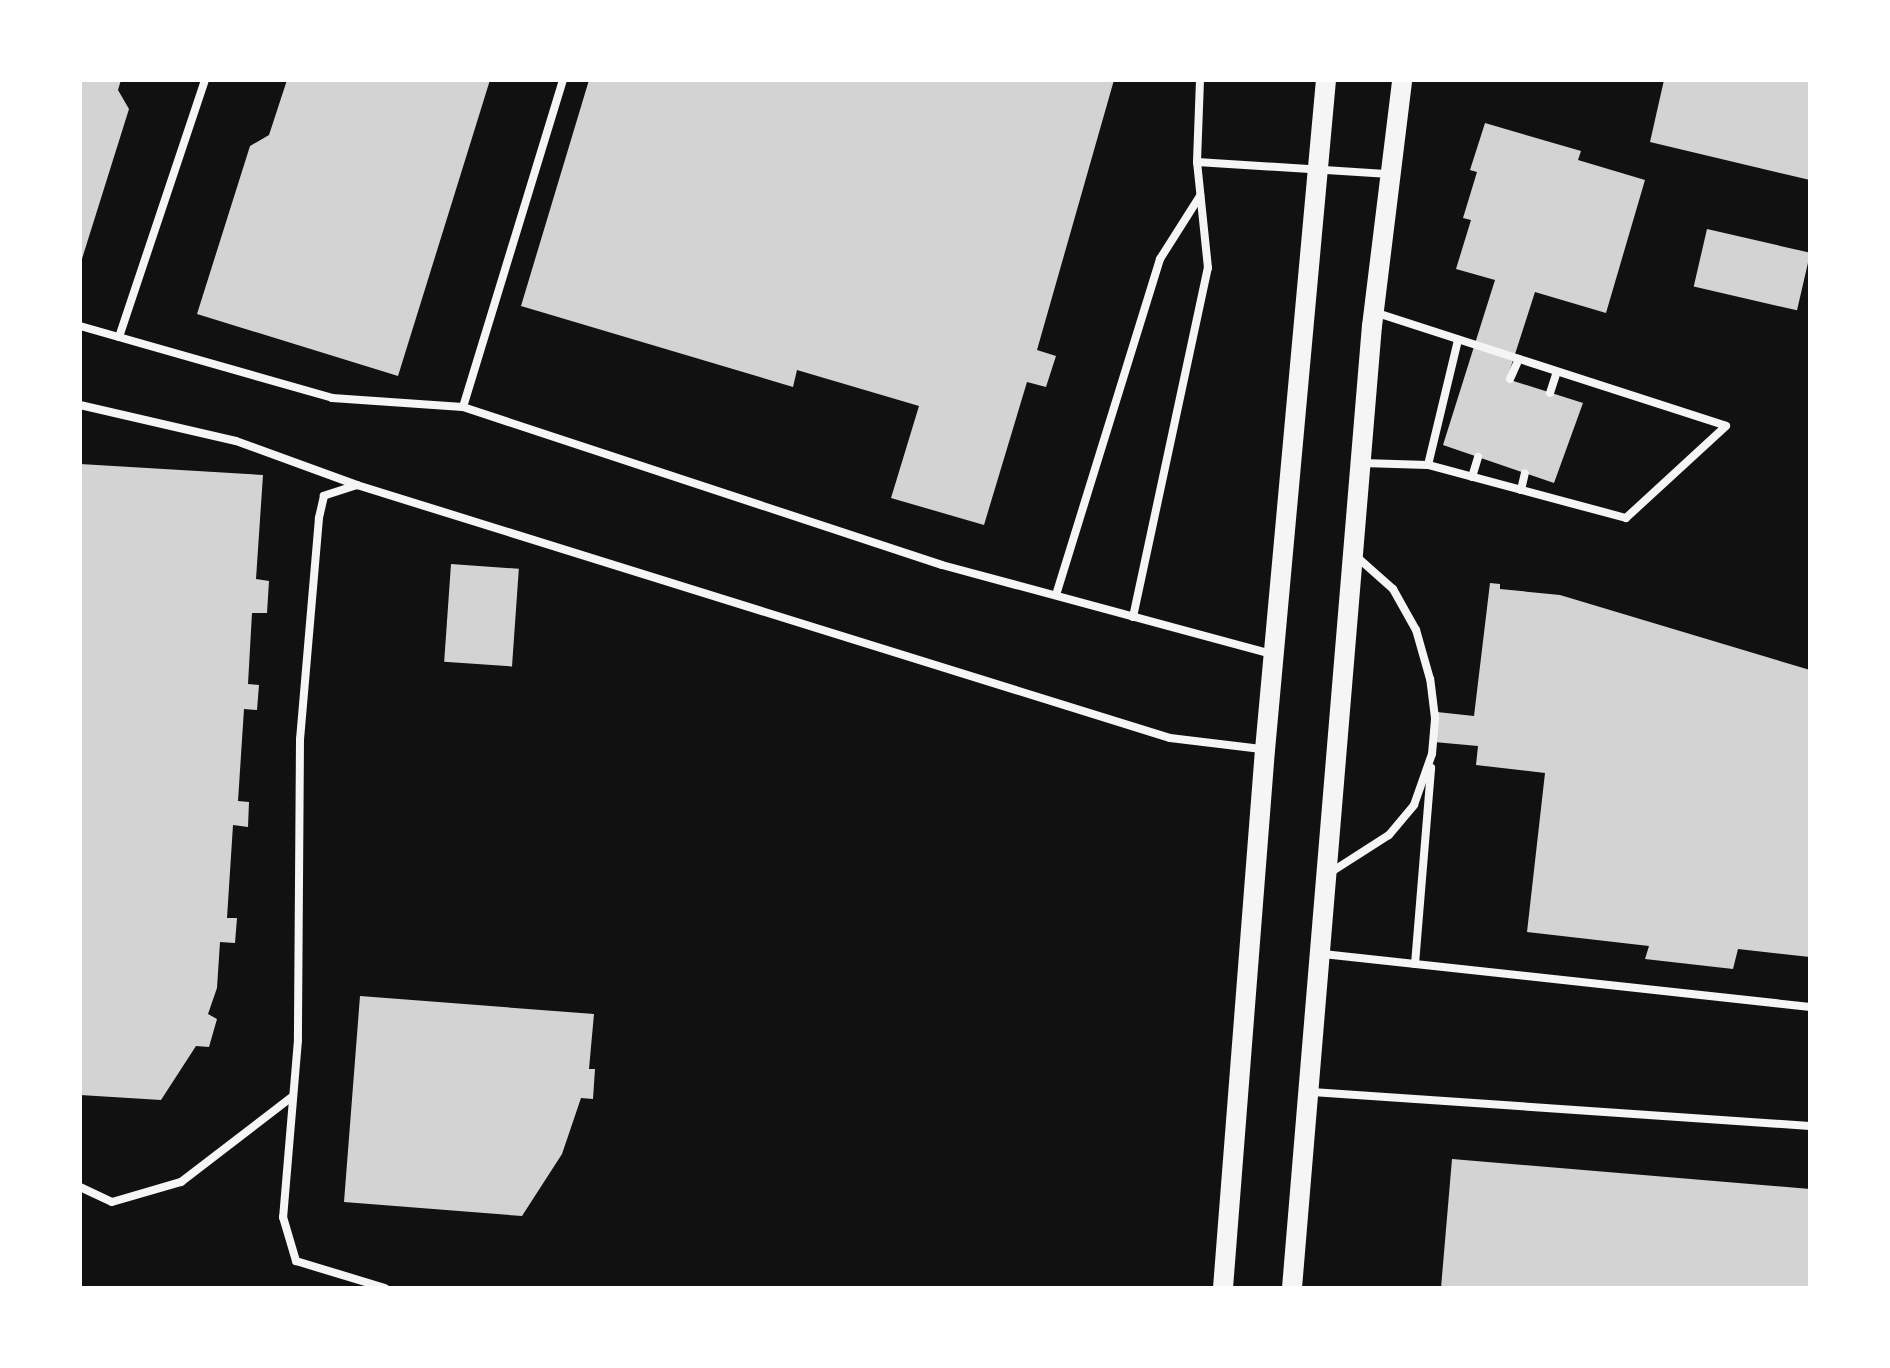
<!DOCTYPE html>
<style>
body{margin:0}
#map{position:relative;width:1890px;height:1368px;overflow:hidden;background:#111;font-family:Cabin,sans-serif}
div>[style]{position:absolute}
.building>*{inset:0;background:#d3d3d3;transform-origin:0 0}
.service>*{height:8px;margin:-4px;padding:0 4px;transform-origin:4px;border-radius:4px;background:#f5f5f5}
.secondary>*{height:20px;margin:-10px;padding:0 10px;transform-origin:10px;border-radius:10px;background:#f5f5f5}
span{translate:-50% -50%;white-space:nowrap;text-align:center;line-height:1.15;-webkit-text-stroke:8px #fff;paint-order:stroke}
.frame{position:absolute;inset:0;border:82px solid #fff;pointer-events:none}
</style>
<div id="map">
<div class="building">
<i style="clip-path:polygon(80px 80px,121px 80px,118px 90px,129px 109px,81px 262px)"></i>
<i style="clip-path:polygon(287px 80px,490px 80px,398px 376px,197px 314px,250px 146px,269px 135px)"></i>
<i style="clip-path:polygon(589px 80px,1114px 80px,1037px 350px,1056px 356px,1046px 387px,1027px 382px,984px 525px,891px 498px,919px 406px,797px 370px,793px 387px,521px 306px)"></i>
<i style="clip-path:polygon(1664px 80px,1810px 80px,1810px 180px,1650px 142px)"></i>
<i style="clip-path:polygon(1485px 123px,1581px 151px,1578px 160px,1645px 180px,1606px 313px,1535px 292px,1507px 379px,1583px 403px,1554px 483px,1443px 445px,1495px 280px,1456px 269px,1471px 220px,1463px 218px,1477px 172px,1470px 170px)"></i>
<i style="left:1707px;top:229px;width:106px;height:59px;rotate:13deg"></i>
<i style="clip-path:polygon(80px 464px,263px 475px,256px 579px,269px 581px,267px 613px,252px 613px,248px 684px,259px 685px,257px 710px,244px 709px,238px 801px,249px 802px,248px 827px,233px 825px,227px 918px,237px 918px,235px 943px,220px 942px,217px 988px,208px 1014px,217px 1019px,209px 1047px,196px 1046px,161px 1100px,80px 1095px)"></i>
<i style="left:451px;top:564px;width:68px;height:98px;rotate:4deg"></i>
<i style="clip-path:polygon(1490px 583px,1500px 584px,1500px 589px,1560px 595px,1810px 670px,1810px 957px,1738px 949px,1733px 969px,1645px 959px,1649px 946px,1527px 932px,1545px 773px,1476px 765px,1478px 746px,1434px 742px,1437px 712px,1474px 716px)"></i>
<i style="clip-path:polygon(360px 996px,594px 1014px,589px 1069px,595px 1069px,593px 1099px,581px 1098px,562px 1154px,522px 1216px,344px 1202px)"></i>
<i style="clip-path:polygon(1452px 1159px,1810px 1189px,1810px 1288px,1441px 1288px)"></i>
</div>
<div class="service">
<i style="left:1200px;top:80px;width:82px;rotate:92.1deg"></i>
<i style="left:1197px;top:162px;width:193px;rotate:3.6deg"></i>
<i style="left:1374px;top:312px;width:370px;rotate:17.9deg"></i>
<i style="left:1726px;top:426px;width:136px;rotate:137.4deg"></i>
<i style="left:1626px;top:518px;width:205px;rotate:-165deg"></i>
<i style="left:80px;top:326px;width:262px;rotate:15.9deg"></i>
<i style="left:332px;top:398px;width:131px;rotate:3.9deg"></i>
<i style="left:463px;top:407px;width:504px;rotate:18.26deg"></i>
<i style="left:942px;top:565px;width:339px;rotate:15.1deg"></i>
<i style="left:119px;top:337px;width:271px;rotate:-71.5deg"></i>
<i style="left:1510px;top:379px;width:22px;rotate:-66deg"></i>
<i style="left:1550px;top:393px;width:22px;rotate:-72deg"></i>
<i style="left:80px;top:405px;width:160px;rotate:13deg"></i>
<i style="left:236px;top:441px;width:129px;rotate:20deg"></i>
<i style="left:357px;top:485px;width:851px;rotate:17.29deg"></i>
<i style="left:1170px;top:738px;width:92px;rotate:6.9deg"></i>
<i style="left:463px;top:407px;width:342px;rotate:-73deg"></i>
<i style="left:1362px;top:463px;width:66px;rotate:1.7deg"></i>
<i style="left:1428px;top:465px;width:129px;rotate:-76.5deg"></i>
<i style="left:1472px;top:477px;width:21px;rotate:-73deg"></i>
<i style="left:357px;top:485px;width:35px;rotate:162deg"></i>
<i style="left:324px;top:496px;width:23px;rotate:103deg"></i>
<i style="left:319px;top:518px;width:222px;rotate:94.9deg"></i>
<i style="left:300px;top:739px;width:301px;rotate:90.4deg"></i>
<i style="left:298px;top:1040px;width:178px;rotate:94.8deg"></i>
<i style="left:283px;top:1217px;width:46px;rotate:73.5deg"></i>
<i style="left:296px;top:1261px;width:93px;rotate:16.9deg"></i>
<i style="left:1521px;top:490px;width:17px;rotate:-77deg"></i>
<i style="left:1056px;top:595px;width:352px;rotate:-72.8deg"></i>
<i style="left:1160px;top:259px;width:75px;rotate:-57.6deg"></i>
<i style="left:1133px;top:617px;width:357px;rotate:-77.9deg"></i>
<i style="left:1208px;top:268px;width:107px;rotate:-95.9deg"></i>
<i style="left:1328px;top:874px;width:72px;rotate:-32.6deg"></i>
<i style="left:1389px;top:835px;width:39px;rotate:-50deg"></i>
<i style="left:1414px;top:805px;width:54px;rotate:-70.6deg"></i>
<i style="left:1432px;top:754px;width:36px;rotate:-85deg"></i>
<i style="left:1435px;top:718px;width:39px;rotate:-97deg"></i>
<i style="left:1430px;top:679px;width:51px;rotate:-105.9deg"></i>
<i style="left:1416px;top:630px;width:47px;rotate:-119.3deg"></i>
<i style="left:1393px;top:589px;width:47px;rotate:-138.5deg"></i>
<i style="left:1323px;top:954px;width:490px;rotate:6.2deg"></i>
<i style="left:1415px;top:964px;width:197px;rotate:-85.3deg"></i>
<i style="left:1312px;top:1092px;width:499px;rotate:3.9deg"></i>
<i style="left:80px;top:1187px;width:35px;rotate:25deg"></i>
<i style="left:112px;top:1202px;width:72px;rotate:-16.2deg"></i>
<i style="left:181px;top:1182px;width:141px;rotate:-37.5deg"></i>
</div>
<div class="secondary">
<i style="left:1223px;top:1288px;width:540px;rotate:-85.54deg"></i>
<i style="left:1265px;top:750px;width:673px;rotate:-84.8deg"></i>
<i style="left:1292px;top:1288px;width:965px;rotate:-85.25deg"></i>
<i style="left:1372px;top:326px;width:248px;rotate:-83deg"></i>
</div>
<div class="frame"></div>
</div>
